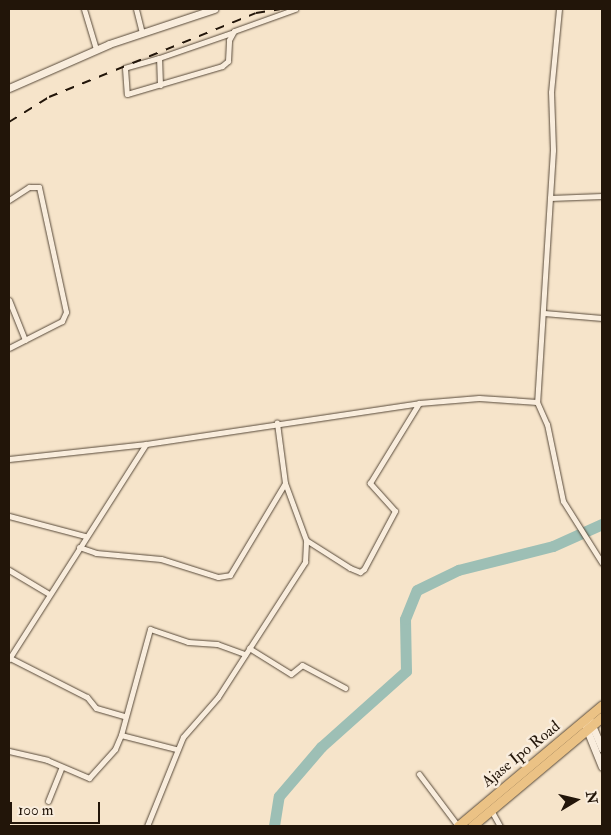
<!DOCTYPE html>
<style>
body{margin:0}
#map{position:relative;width:611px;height:835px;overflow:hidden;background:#f6e4ca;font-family:"IM FELL Double Pica",serif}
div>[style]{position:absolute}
.river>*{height:11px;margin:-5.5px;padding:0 5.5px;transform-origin:5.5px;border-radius:5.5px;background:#9dbfb5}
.roads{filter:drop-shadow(0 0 1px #574939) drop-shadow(0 0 1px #574939)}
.street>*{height:5px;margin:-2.5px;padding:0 2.5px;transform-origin:2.5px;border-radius:2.5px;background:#f9eddd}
.secondary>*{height:7px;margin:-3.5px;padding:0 3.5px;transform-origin:3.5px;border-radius:3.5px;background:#f9eddd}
.highway>*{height:9px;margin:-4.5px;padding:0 4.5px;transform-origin:4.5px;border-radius:4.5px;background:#ebc285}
.rail>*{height:2px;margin-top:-1px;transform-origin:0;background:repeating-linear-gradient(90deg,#221509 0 9px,transparent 0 18px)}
span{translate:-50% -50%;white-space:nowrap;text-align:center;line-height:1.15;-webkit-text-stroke:5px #f9eddd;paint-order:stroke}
.street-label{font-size:16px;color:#221509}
.frame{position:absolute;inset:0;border:10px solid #221509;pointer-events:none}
.north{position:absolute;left:551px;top:775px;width:50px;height:50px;-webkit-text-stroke:4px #f9eddd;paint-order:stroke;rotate:81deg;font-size:14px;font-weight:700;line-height:20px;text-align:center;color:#221509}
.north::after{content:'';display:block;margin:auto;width:18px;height:22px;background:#221509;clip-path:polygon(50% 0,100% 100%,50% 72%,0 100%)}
.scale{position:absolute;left:10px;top:802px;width:90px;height:22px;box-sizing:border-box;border:2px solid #221509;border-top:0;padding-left:6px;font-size:15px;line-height:18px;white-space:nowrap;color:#221509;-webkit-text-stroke:4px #f9eddd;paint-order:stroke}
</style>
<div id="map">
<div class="river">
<i style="left:274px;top:826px;width:30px;rotate:-81deg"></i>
<i style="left:279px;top:796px;width:65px;rotate:-49.4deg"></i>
<i style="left:321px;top:747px;width:114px;rotate:-41.8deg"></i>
<i style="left:406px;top:671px;width:52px;rotate:-91.1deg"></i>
<i style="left:405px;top:619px;width:31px;rotate:-68deg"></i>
<i style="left:417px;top:590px;width:46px;rotate:-26deg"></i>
<i style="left:458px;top:570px;width:98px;rotate:-14.2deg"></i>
<i style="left:553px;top:546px;width:54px;rotate:-24.2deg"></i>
</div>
<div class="roads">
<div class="street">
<i style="left:84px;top:9px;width:42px;rotate:73.3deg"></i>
<i style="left:136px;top:9px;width:25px;rotate:76deg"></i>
<i style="left:559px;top:9px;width:83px;rotate:95.5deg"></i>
<i style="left:551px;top:92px;width:58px;rotate:88deg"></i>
<i style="left:553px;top:150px;width:253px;rotate:93.6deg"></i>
<i style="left:537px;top:402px;width:24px;rotate:66deg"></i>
<i style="left:547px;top:424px;width:79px;rotate:78.3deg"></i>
<i style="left:563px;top:501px;width:73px;rotate:57.8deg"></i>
<i style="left:159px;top:58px;width:35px;rotate:164deg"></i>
<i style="left:125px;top:68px;width:26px;rotate:86deg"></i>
<i style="left:127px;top:94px;width:99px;rotate:-16.4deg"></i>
<i style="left:222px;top:66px;width:8px;rotate:-40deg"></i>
<i style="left:228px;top:61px;width:21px;rotate:-87deg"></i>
<i style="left:229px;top:40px;width:10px;rotate:-61deg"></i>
<i style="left:234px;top:31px;width:65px;rotate:-19.8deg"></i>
<i style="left:160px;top:85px;width:27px;rotate:-92deg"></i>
<i style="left:159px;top:58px;width:76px;rotate:-19.1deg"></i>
<i style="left:550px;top:198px;width:52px;rotate:-2.2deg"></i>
<i style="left:9px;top:200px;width:24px;rotate:-33deg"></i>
<i style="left:29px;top:187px;width:10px"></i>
<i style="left:39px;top:187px;width:128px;rotate:77.8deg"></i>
<i style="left:66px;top:312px;width:10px;rotate:114deg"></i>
<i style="left:62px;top:321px;width:59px;rotate:153deg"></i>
<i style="left:9px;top:300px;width:43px;rotate:68.2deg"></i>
<i style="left:544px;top:313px;width:58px;rotate:4.9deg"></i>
<i style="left:9px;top:459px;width:138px;rotate:-6.2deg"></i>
<i style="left:146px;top:444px;width:276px;rotate:-8.5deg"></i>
<i style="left:419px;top:403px;width:60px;rotate:-4.8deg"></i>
<i style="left:479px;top:398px;width:58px;rotate:3.9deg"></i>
<i style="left:9px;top:516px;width:79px;rotate:14.7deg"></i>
<i style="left:306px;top:540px;width:52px;rotate:32.5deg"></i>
<i style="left:350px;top:568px;width:11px;rotate:22deg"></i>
<i style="left:360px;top:572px;width:5px;rotate:-37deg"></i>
<i style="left:364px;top:569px;width:66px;rotate:-61.9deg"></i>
<i style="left:395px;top:511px;width:38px;rotate:-132deg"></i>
<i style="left:370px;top:483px;width:94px;rotate:-58.5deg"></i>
<i style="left:79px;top:547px;width:18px;rotate:19deg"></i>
<i style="left:96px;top:553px;width:65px;rotate:5.3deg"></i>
<i style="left:161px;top:559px;width:60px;rotate:17.5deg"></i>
<i style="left:218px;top:577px;width:12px;rotate:-9deg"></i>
<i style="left:230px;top:575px;width:107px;rotate:-59.1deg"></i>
<i style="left:9px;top:570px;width:47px;rotate:31deg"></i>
<i style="left:249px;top:648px;width:49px;rotate:31.8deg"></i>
<i style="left:291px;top:674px;width:14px;rotate:-39deg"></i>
<i style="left:302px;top:665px;width:49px;rotate:28.1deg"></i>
<i style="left:10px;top:658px;width:86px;rotate:26.9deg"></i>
<i style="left:87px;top:697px;width:14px;rotate:51deg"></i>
<i style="left:96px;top:708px;width:29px;rotate:16deg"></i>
<i style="left:9px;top:659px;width:255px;rotate:-57.5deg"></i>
<i style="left:121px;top:735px;width:57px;rotate:14.3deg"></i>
<i style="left:9px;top:751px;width:39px;rotate:13deg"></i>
<i style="left:47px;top:760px;width:46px;rotate:23.2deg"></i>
<i style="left:89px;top:778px;width:39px;rotate:-48deg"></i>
<i style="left:115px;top:749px;width:15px;rotate:-67deg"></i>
<i style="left:121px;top:735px;width:110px;rotate:-74.7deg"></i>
<i style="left:150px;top:629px;width:40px;rotate:18.9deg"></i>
<i style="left:188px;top:642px;width:29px;rotate:4deg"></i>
<i style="left:217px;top:644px;width:30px;rotate:20deg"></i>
<i style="left:419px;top:774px;width:65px;rotate:53.1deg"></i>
<i style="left:48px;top:801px;width:35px;rotate:-68deg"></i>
<i style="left:491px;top:810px;width:18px;rotate:61deg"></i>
<i style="left:147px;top:826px;width:96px;rotate:-68deg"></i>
<i style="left:183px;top:737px;width:53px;rotate:-48.8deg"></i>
<i style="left:218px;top:697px;width:161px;rotate:-57.2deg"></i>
<i style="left:305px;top:562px;width:22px;rotate:-87deg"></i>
<i style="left:306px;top:540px;width:61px;rotate:-110.2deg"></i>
<i style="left:285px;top:483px;width:61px;rotate:-97.6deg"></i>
</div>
<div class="secondary">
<i style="left:9px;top:88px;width:109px;rotate:-23.7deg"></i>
<i style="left:109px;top:44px;width:111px;rotate:-18.4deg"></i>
<i style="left:589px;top:718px;width:33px;rotate:67deg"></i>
<i style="left:585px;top:725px;width:45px;rotate:68deg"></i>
</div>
<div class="highway">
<i style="left:458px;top:826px;width:188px;rotate:-40deg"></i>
<i style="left:472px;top:826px;width:170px;rotate:-40deg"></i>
</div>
</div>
<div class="rail">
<i style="left:9px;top:122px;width:47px;rotate:-32deg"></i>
<i style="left:49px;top:97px;width:223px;rotate:-22.1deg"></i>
<i style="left:256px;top:13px;width:24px;rotate:-9deg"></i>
</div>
<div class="street-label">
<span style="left:521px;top:754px;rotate:-39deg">Ajase Ipo Road</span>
</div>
<div class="frame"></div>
<div class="north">N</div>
<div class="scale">100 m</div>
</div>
